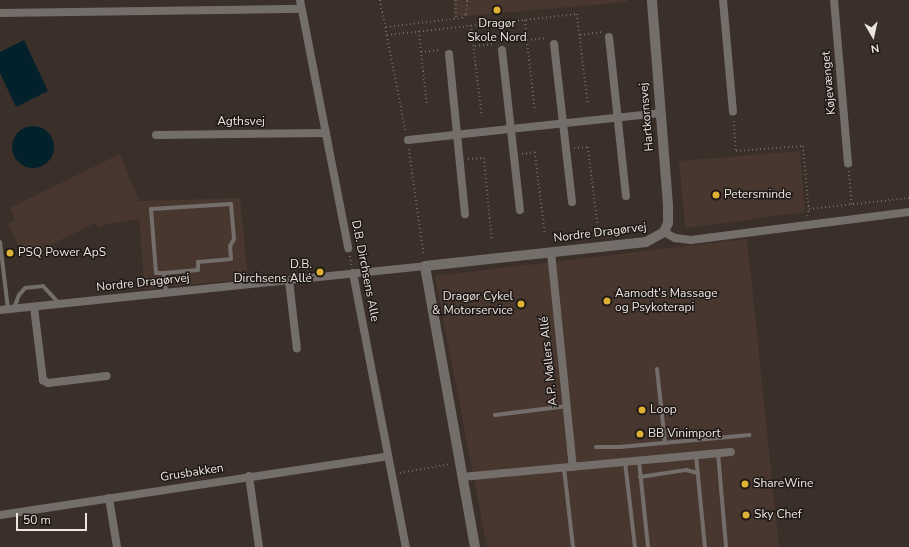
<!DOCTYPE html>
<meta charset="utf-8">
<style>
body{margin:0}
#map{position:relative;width:909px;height:547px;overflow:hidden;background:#3b2f2a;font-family:"Nunito Sans",sans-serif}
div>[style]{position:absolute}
.built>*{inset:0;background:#48372f}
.water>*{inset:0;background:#02212b}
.round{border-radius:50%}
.path>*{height:1.5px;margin-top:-0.75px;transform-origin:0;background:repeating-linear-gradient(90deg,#716662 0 1px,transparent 0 4px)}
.service>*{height:4px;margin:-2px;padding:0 2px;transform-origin:2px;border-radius:2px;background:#746e6b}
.minor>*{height:8px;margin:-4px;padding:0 4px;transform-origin:4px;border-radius:4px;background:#746e6b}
.tertiary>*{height:10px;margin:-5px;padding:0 5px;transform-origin:5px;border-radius:5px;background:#746e6b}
.dots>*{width:11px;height:11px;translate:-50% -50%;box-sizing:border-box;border:2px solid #1e1916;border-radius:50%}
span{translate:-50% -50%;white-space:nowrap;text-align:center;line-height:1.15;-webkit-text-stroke:3px #1e1916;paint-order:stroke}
.poi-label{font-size:12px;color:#ede5e2}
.left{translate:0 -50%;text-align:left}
.right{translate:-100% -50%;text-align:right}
.street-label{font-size:12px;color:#ede5e2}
.north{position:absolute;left:853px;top:16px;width:40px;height:40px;-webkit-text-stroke:3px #1e1916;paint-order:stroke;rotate:171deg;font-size:11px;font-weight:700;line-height:16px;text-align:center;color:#ede5e2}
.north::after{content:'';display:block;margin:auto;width:14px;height:18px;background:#ede5e2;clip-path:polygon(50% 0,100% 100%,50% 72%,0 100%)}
.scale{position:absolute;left:16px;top:513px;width:71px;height:18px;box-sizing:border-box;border:2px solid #ede5e2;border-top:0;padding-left:5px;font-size:12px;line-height:14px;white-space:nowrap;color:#ede5e2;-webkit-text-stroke:3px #1e1916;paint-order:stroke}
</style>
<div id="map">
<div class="built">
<i style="clip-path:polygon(453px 0,627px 0,627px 2px,454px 17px)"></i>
<i style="clip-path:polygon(800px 151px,805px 212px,687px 228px,685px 226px,679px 161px)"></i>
<i style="clip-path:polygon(120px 154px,139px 201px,240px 198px,248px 279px,176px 286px,161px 285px,156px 288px,145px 290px,139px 219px,111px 223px,98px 228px,95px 223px,24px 258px,8px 224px,15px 220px,10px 208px)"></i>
<i style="clip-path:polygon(747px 239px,779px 547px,487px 547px,435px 276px)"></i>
</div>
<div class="water">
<i style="clip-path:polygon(24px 40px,48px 91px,16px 107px,0 73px,0 52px)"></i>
<i class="round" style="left:12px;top:126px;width:42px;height:42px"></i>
</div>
<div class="path">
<i style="left:380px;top:0;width:135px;rotate:78.9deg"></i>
<i style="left:456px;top:0;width:20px;rotate:90deg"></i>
<i style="left:525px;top:20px;width:92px;rotate:83.7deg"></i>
<i style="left:471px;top:25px;width:92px;rotate:83.1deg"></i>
<i style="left:386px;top:27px;width:77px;rotate:-6.8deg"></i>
<i style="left:462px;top:18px;width:6px;rotate:-45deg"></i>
<i style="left:466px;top:14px;width:14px;rotate:-86deg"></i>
<i style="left:467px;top:0;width:3px"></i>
<i style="left:419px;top:31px;width:74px;rotate:83.8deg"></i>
<i style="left:387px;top:35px;width:191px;rotate:-6.3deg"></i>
<i style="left:577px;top:14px;width:91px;rotate:83deg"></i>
<i style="left:580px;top:35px;width:22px;rotate:-8deg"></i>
<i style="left:527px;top:40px;width:20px;rotate:-6deg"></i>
<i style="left:475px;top:46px;width:20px;rotate:-6deg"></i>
<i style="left:421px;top:52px;width:20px;rotate:-6deg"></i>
<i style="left:734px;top:121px;width:30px;rotate:86deg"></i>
<i style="left:736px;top:151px;width:67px;rotate:-4.3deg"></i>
<i style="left:803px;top:146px;width:63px;rotate:84.6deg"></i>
<i style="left:809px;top:209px;width:101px;rotate:-6.3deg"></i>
<i style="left:574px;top:148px;width:14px;rotate:-4deg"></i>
<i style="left:588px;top:147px;width:81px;rotate:82.9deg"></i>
<i style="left:409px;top:149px;width:108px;rotate:82deg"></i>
<i style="left:522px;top:154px;width:13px;rotate:-9deg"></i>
<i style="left:535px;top:152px;width:82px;rotate:83deg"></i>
<i style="left:468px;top:159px;width:16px;rotate:-4deg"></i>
<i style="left:484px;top:158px;width:81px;rotate:84.4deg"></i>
<i style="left:849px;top:171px;width:34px;rotate:85deg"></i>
<i style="left:807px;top:216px;width:7px;rotate:-74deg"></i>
<i style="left:350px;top:256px;width:10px;rotate:79deg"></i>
<i style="left:400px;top:473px;width:51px;rotate:-10.2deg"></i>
</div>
<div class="service">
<i style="left:0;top:242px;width:67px;rotate:83.2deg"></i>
<i style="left:164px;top:273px;width:34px;rotate:-5deg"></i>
<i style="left:198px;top:270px;width:8px;rotate:-90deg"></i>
<i style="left:198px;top:262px;width:33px;rotate:-5deg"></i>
<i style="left:231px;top:259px;width:13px;rotate:-94deg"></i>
<i style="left:230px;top:246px;width:8px;rotate:-60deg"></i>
<i style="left:234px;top:239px;width:35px;rotate:-95deg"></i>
<i style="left:231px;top:204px;width:80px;rotate:176.4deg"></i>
<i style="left:151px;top:209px;width:64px;rotate:85.5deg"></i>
<i style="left:156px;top:273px;width:8px"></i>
<i style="left:164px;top:273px;width:20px;rotate:84deg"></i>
<i style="left:14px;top:308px;width:14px;rotate:-69deg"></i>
<i style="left:19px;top:295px;width:9px;rotate:-49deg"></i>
<i style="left:25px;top:288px;width:18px;rotate:-6deg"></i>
<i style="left:43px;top:286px;width:25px;rotate:47deg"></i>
<i style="left:657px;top:369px;width:74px;rotate:83.8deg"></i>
<i style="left:495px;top:415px;width:73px;rotate:-7.1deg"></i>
<i style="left:596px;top:447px;width:24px"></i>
<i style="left:620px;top:447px;width:130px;rotate:-5.3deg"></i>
<i style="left:718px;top:453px;width:94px;rotate:85.1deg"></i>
<i style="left:696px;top:456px;width:91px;rotate:84.4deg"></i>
<i style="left:639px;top:461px;width:86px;rotate:84deg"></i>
<i style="left:625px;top:462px;width:86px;rotate:83.3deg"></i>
<i style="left:564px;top:468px;width:80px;rotate:83.5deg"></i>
<i style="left:640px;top:477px;width:47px;rotate:-8.7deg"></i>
<i style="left:686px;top:470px;width:12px;rotate:14deg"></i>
</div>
<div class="minor">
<i style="left:300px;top:0;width:253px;rotate:79deg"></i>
<i style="left:723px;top:0;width:112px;rotate:84.9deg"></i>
<i style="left:834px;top:0;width:164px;rotate:85.1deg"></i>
<i style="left:0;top:13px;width:301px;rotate:-0.8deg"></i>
<i style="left:609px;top:37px;width:160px;rotate:83.9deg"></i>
<i style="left:554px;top:44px;width:159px;rotate:83.5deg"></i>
<i style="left:502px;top:50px;width:161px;rotate:83.6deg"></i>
<i style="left:449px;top:54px;width:161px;rotate:84.3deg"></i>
<i style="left:156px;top:135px;width:170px;rotate:-0.7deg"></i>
<i style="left:408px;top:140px;width:253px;rotate:-6.1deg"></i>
<i style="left:664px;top:232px;width:13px;rotate:29deg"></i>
<i style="left:675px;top:238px;width:16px;rotate:7deg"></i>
<i style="left:691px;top:240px;width:220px;rotate:-7.3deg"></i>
<i style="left:551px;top:252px;width:216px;rotate:84.2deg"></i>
<i style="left:353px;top:273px;width:279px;rotate:79.1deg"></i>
<i style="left:289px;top:281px;width:68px;rotate:83.3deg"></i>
<i style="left:34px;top:307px;width:74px;rotate:83deg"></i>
<i style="left:43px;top:380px;width:6px;rotate:31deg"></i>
<i style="left:48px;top:383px;width:59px;rotate:-6.8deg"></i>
<i style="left:0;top:310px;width:427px;rotate:-5.9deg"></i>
<i style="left:249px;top:476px;width:72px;rotate:82deg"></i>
<i style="left:462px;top:477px;width:270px;rotate:-5.3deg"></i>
<i style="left:109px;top:498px;width:50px;rotate:80.7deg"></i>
<i style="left:0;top:515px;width:392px;rotate:-8.6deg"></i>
</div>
<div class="tertiary">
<i style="left:475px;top:547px;width:285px;rotate:-100.1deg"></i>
<i style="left:425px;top:266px;width:222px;rotate:-6.2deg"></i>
<i style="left:646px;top:242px;width:21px;rotate:-29deg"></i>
<i style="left:664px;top:232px;width:10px;rotate:-66deg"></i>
<i style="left:668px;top:223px;width:18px;rotate:-90deg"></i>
<i style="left:668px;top:205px;width:206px;rotate:-94.5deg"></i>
</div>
<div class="dots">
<i style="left:497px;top:10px;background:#ddb133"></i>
<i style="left:716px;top:195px;background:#ddb133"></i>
<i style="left:10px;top:253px;background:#ddb133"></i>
<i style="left:320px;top:272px;background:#ddb133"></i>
<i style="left:607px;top:301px;background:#ddb133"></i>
<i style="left:521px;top:304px;background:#ddb133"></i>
<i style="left:642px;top:410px;background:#ddb133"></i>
<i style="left:640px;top:434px;background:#ddb133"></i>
<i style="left:745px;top:484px;background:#ddb133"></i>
<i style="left:746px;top:515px;background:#ddb133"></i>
</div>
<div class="poi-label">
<span style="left:497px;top:31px">Dragør<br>Skole Nord</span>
<span class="left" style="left:724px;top:195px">Petersminde</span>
<span class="left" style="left:18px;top:253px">PSQ Power ApS</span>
<span class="right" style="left:312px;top:272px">D.B.<br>Dirchsens Allé</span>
<span class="left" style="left:615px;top:301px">Aamodt's Massage<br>og Psykoterapi</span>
<span class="right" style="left:513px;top:304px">Dragør Cykel<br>&amp; Motorservice</span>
<span class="left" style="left:650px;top:410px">Loop</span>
<span class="left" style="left:648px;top:434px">BB Vinimport</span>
<span class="left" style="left:753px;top:484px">ShareWine</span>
<span class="left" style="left:754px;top:515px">Sky Chef</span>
</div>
<div class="street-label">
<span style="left:829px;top:83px;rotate:-95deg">Køjevænget</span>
<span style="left:647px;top:117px;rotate:-95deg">Hartkornsvej</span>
<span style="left:241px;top:122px">Agthsvej</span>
<span style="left:600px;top:233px;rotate:-7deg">Nordre Dragørvej</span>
<span style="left:365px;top:271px;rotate:79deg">D.B. Dirchsens Alle</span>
<span style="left:143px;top:283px;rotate:-6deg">Nordre Dragørvej</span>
<span style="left:549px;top:361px;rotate:-96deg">A.P. Møllers Allé</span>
<span style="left:192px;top:473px;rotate:-9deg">Grusbakken</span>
</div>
<div class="north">N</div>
<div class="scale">50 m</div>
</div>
